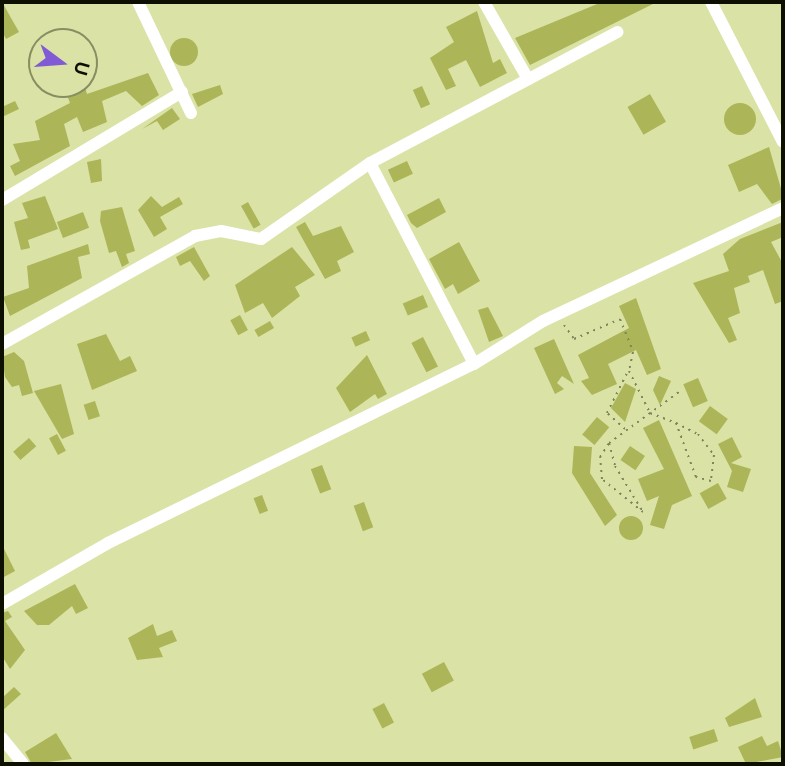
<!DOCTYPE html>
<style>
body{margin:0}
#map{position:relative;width:785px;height:766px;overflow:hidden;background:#dae2a5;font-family:Figtree,sans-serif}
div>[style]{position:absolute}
.building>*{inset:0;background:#acb557;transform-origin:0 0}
.round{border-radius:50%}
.path>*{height:2px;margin-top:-1px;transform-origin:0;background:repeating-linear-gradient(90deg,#7e845b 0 2px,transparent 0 7px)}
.minor>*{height:12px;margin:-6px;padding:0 6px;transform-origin:6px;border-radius:6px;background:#fff}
span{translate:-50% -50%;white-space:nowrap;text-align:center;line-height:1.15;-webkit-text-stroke:7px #dae2a5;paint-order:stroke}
.frame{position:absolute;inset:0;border:4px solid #0d0f00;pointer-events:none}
.north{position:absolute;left:28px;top:28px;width:70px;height:70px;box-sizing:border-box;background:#dae2a5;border:2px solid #888e63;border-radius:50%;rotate:106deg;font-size:19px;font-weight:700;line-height:28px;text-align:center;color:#0d0f00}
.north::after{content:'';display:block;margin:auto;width:24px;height:32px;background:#805bd5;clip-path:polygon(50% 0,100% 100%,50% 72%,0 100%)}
</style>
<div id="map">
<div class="building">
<i style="clip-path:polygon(2px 2px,19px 32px,6px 39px,2px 31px)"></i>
<i style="clip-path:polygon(602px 2px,657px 2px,530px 65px,515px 38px)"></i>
<i style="clip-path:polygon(477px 11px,493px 63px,500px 59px,507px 73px,480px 87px,466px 60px,448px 69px,456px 86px,446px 90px,430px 58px,454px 42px,446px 27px)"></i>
<i class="round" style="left:170px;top:38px;width:28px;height:28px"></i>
<i style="clip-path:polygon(148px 73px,159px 95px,142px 106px,126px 91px,102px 101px,107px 122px,83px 132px,77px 117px,64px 124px,70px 146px,15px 176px,10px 166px,20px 161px,13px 144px,40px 140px,35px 121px,70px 103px,63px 84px,84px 84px,87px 94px)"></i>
<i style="clip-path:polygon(220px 85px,223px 94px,198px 107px,192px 94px)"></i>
<i style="left:422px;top:86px;width:20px;height:10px;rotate:66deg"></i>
<i style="left:650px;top:94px;width:32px;height:26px;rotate:60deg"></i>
<i style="clip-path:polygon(15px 101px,19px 109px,2px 117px,2px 107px)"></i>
<i class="round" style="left:724px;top:103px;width:32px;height:32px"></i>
<i style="clip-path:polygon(172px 108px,180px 119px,163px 130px,157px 121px,142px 129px)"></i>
<i style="clip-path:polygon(769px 147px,782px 192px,782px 199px,772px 204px,757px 184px,739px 192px,728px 165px)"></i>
<i style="clip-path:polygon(101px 159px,102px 181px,91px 183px,87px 162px)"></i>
<i style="left:407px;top:161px;width:14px;height:21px;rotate:65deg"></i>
<i style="clip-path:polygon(45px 196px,58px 229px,28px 240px,30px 248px,21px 250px,14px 222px,28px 218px,22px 203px)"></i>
<i style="clip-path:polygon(151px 196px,162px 207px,179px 197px,183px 204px,160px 217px,167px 229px,154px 237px,138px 210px)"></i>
<i style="clip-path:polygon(439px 198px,446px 212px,417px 228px,411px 223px,407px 215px)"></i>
<i style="left:248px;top:202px;width:26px;height:8px;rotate:61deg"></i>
<i style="clip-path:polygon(122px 207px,135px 251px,126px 254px,129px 263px,122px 267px,116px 251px,109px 253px,100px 221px,101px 211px)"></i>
<i style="left:83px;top:212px;width:17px;height:28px;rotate:69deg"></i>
<i style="clip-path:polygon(305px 222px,313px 236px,341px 226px,354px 252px,337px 261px,341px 271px,325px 279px,296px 227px)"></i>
<i style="clip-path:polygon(783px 222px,783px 237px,771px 242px,783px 264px,783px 301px,775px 304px,763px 270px,748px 276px,750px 282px,734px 288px,740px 313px,728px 318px,737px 340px,729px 343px,693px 283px,729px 271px,723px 254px,740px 239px)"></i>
<i style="clip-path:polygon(459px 242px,480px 281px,458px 294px,453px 284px,445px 289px,429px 259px)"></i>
<i style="clip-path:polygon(88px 244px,90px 254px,78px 257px,82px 278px,10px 316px,3px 297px,29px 288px,27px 266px)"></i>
<i style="clip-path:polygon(194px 247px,210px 276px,204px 281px,190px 261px,180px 266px,176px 257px)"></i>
<i style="clip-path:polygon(292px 247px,315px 275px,295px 287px,300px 296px,272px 318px,263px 303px,245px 313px,235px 285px)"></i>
<i style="left:423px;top:295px;width:13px;height:22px;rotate:67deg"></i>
<i style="clip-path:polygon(636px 298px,661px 369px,647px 375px,636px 350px,608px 364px,617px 384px,592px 395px,581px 381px,589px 378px,578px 355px,629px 328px,619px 306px)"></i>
<i style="clip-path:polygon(488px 307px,503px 336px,489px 342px,478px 310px)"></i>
<i style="left:240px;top:315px;width:17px;height:11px;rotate:62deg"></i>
<i style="left:270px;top:321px;width:8px;height:18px;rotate:60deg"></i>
<i style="left:366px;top:331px;width:10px;height:16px;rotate:66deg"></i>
<i style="clip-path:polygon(106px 334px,120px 361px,130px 356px,137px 371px,92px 390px,77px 344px)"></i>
<i style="left:423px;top:337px;width:33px;height:13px;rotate:63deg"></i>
<i style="clip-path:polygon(554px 339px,574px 384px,562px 376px,557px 383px,564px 389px,555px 394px,534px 348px)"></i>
<i style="clip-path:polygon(14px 352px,24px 361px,33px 393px,22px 396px,19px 385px,12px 387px,5px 377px,2px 357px)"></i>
<i style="clip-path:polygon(367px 355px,387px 394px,378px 399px,375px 394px,350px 412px,336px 388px)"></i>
<i style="clip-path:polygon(659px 376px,671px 381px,660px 405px,653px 390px)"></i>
<i style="left:698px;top:378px;width:25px;height:16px;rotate:67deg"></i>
<i style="clip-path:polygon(625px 383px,636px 389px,625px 422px,611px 408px)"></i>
<i style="clip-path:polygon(61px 384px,74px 434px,62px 439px,34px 391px)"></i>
<i style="left:95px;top:401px;width:16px;height:12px;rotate:72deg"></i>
<i style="left:710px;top:406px;width:22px;height:19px;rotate:36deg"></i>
<i style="left:597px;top:417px;width:16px;height:23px;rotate:40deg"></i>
<i style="clip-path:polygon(659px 420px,692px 496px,672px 505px,664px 529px,650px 525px,659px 496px,647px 501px,638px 479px,664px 469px,643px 428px)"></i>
<i style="left:57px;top:434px;width:19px;height:9px;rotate:62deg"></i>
<i style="clip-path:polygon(732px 437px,742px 457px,731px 463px,751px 469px,743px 492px,727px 487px,732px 471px,718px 444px)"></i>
<i style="left:29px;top:438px;width:11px;height:21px;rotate:49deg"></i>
<i style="clip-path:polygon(574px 446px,592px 447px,590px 473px,617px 515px,605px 526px,572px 473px)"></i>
<i style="left:630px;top:446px;width:18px;height:17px;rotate:34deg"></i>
<i style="left:322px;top:465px;width:26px;height:12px;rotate:69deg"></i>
<i style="left:718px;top:483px;width:18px;height:21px;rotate:61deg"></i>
<i style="left:262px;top:495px;width:17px;height:9px;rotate:69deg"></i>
<i style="left:364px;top:502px;width:27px;height:11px;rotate:70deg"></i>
<i class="round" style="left:619px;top:516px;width:24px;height:24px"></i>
<i style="clip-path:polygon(2px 545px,15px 571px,2px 578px)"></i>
<i style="clip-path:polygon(75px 584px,88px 608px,76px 614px,72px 606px,49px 625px,37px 625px,24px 611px)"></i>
<i style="clip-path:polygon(8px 611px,12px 617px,5px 621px,25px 650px,10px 669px,2px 656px,2px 613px)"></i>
<i style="clip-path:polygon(153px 624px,157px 636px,172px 630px,177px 641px,159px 648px,163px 657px,137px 660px,128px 638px)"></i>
<i style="left:444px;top:662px;width:21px;height:25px;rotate:62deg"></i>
<i style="clip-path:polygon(14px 687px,21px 694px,2px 711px,2px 698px)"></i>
<i style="clip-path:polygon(755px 698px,762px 717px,729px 727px,725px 718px)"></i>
<i style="left:384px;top:703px;width:22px;height:13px;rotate:63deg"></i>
<i style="left:714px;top:729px;width:13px;height:26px;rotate:72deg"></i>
<i style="clip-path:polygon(56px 733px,72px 759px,32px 764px,25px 752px)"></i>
<i style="clip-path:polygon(762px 736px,767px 746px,778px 741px,783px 757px,746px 764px,738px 747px)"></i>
</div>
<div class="path">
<i style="left:564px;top:325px;width:17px;rotate:54deg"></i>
<i style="left:574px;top:339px;width:50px;rotate:-23.5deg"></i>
<i style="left:620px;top:319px;width:35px;rotate:68deg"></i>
<i style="left:633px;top:352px;width:19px;rotate:102deg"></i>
<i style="left:629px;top:371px;width:47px;rotate:63.4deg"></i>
<i style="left:650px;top:413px;width:28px;rotate:21deg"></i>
<i style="left:676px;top:423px;width:25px;rotate:27deg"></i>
<i style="left:698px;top:434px;width:26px;rotate:53deg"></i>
<i style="left:714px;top:455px;width:26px;rotate:97deg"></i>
<i style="left:711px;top:481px;width:16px;rotate:-165deg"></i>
<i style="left:696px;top:477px;width:58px;rotate:-110.3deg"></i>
<i style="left:625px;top:429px;width:24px;rotate:-138deg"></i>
<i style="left:607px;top:413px;width:47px;rotate:-63.4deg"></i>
<i style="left:609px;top:443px;width:24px;rotate:75deg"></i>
<i style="left:615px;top:466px;width:54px;rotate:58.7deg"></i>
<i style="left:643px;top:512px;width:53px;rotate:-141.2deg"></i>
<i style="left:602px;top:479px;width:22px;rotate:-95deg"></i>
<i style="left:600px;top:457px;width:17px;rotate:-57deg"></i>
<i style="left:609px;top:443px;width:87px;rotate:-36.1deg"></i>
</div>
<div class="minor">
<i style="left:138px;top:2px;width:123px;rotate:64.5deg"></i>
<i style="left:484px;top:2px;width:89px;rotate:60.3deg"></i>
<i style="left:711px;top:2px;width:157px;rotate:62.8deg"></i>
<i style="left:370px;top:163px;width:226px;rotate:62.6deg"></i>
<i style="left:2px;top:200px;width:210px;rotate:-31deg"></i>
<i style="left:2px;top:344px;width:221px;rotate:-29.2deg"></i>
<i style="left:195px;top:236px;width:26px;rotate:-11deg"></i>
<i style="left:221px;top:231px;width:41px;rotate:11.3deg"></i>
<i style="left:261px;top:239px;width:133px;rotate:-34.9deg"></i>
<i style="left:370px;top:163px;width:280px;rotate:-27.9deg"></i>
<i style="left:2px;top:604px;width:122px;rotate:-29.9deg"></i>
<i style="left:108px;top:543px;width:407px;rotate:-26.1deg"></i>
<i style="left:474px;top:364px;width:81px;rotate:-31.9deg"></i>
<i style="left:543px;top:321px;width:265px;rotate:-25.2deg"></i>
<i style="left:2px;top:738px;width:33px;rotate:51deg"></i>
</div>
<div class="frame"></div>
<div class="north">U</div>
</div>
